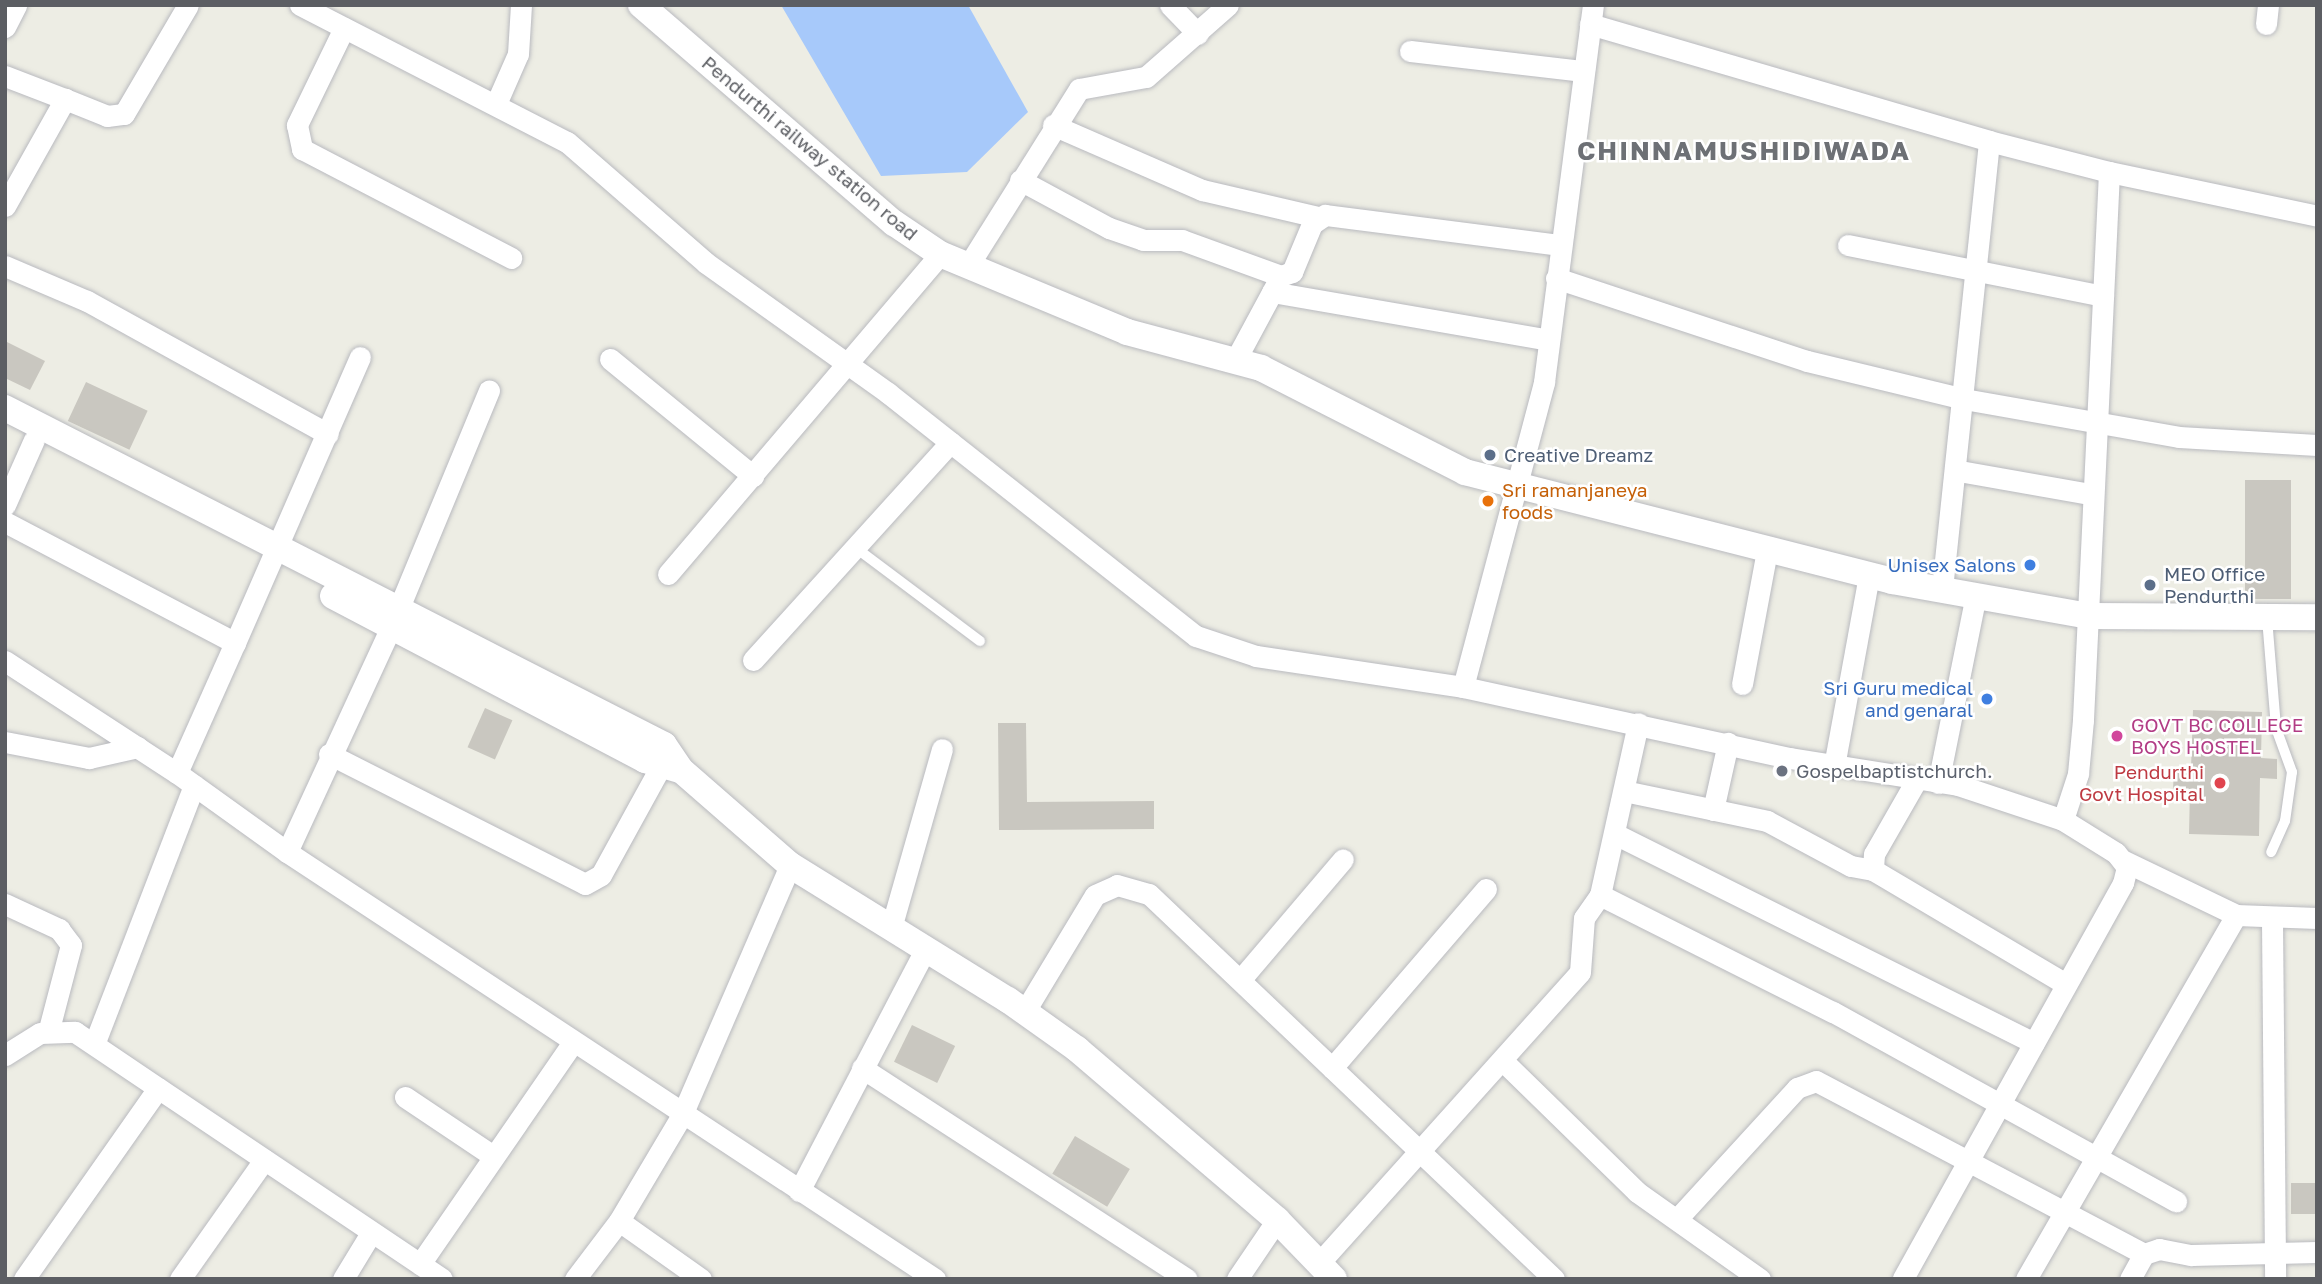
<!DOCTYPE html>
<style>
body{margin:0}
#map{position:relative;width:2322px;height:1284px;overflow:hidden;background:#edede4;font-family:"Golos Text",sans-serif}
div>[style]{position:absolute}
.water>*{inset:0;background:#a7c9fa}
.building>*{inset:0;background:#c9c7c0;transform-origin:0 0}
.roads{filter:drop-shadow(0 0 2px #b9babf) drop-shadow(0 0 2px #b9babf)}
.service>*{height:10px;margin:-5px;padding:0 5px;transform-origin:5px;border-radius:5px;background:#fff}
.minor>*{height:21px;margin:-10.5px;padding:0 10.5px;transform-origin:10.5px;border-radius:10.5px;background:#fff}
.tertiary>*{height:26px;margin:-13px;padding:0 13px;transform-origin:13px;border-radius:13px;background:#fff}
.dots>*{width:19px;height:19px;translate:-50% -50%;box-sizing:border-box;border:4px solid #fff;border-radius:50%}
span{translate:-50% -50%;white-space:nowrap;text-align:center;line-height:1.15;-webkit-text-stroke:5px #fff;paint-order:stroke}
.street-label{font-size:19px;color:#5c5e63}
.service-label{font-size:19px;color:#4e5e75}
.left{translate:0 -50%;text-align:left}
.food-label{font-size:19px;color:#c56008}
.shop-label{font-size:19px;color:#366cbe}
.right{translate:-100% -50%;text-align:right}
.hotel-label{font-size:19px;color:#b23c85}
.worship-label{font-size:19px;color:#5b616d}
.health-label{font-size:19px;color:#be3a42}
.district-label{font-size:26px;color:#6d7075;font-weight:700;letter-spacing:2px}
.frame{position:absolute;inset:0;border:7px solid #5c5e63;pointer-events:none}
</style>
<div id="map">
<div class="water">
<i style="clip-path:polygon(781px 5px,968px 5px,1028px 112px,967px 172px,881px 176px)"></i>
</div>
<div class="building">
<i style="clip-path:polygon(5px 341px,45px 361px,30px 390px,5px 378px)"></i>
<i style="left:86px;top:382px;width:68px;height:43px;rotate:25deg"></i>
<i style="left:2291px;top:480px;width:119px;height:46px;rotate:90deg"></i>
<i style="left:485px;top:708px;width:30px;height:43px;rotate:24deg"></i>
<i style="clip-path:polygon(2193px 710px,2262px 712px,2261px 758px,2277px 759px,2277px 779px,2260px 778px,2259px 836px,2189px 834px,2190px 789px,2173px 789px,2174px 769px,2191px 769px)"></i>
<i style="clip-path:polygon(998px 723px,1026px 723px,1027px 802px,1154px 801px,1154px 829px,999px 830px)"></i>
<i style="left:912px;top:1025px;width:48px;height:41px;rotate:26deg"></i>
<i style="left:1075px;top:1136px;width:64px;height:44px;rotate:31deg"></i>
<i style="left:2291px;top:1183px;width:26px;height:31px"></i>
</div>
<div class="roads">
<div class="service">
<i style="left:856px;top:548px;width:155px;rotate:36.9deg"></i>
<i style="left:2267px;top:618px;width:110px;rotate:85.3deg"></i>
<i style="left:2276px;top:728px;width:47px;rotate:70deg"></i>
<i style="left:2292px;top:772px;width:49px;rotate:98.1deg"></i>
<i style="left:2285px;top:821px;width:34px;rotate:114deg"></i>
</div>
<div class="minor">
<i style="left:300px;top:5px;width:300px;rotate:27.2deg"></i>
<i style="left:567px;top:142px;width:184px;rotate:41deg"></i>
<i style="left:706px;top:263px;width:224px;rotate:35.5deg"></i>
<i style="left:888px;top:393px;width:392px;rotate:38.3deg"></i>
<i style="left:1196px;top:636px;width:63px;rotate:18.4deg"></i>
<i style="left:1256px;top:656px;width:209px;rotate:8.5deg"></i>
<i style="left:1463px;top:687px;width:335px;rotate:12.3deg"></i>
<i style="left:1790px;top:758px;width:170px;rotate:9.1deg"></i>
<i style="left:1958px;top:785px;width:111px;rotate:18.4deg"></i>
<i style="left:2063px;top:820px;width:62px;rotate:31.9deg"></i>
<i style="left:2116px;top:853px;width:18px;rotate:52deg"></i>
<i style="left:2127px;top:867px;width:16px;rotate:104deg"></i>
<i style="left:2123px;top:883px;width:453px;rotate:119.1deg"></i>
<i style="left:1170px;top:5px;width:40px;rotate:46deg"></i>
<i style="left:1590px;top:24px;width:416px;rotate:16.3deg"></i>
<i style="left:2266px;top:24px;width:19px;rotate:-84deg"></i>
<i style="left:5px;top:27px;width:25px;rotate:-63deg"></i>
<i style="left:344px;top:28px;width:108px;rotate:115.9deg"></i>
<i style="left:297px;top:125px;width:25px;rotate:78deg"></i>
<i style="left:302px;top:149px;width:236px;rotate:27.5deg"></i>
<i style="left:1410px;top:51px;width:173px;rotate:6.6deg"></i>
<i style="left:5px;top:76px;width:64px;rotate:21deg"></i>
<i style="left:496px;top:104px;width:55px;rotate:-66.3deg"></i>
<i style="left:518px;top:54px;width:49px;rotate:-86.5deg"></i>
<i style="left:1053px;top:125px;width:163px;rotate:23.6deg"></i>
<i style="left:1202px;top:190px;width:119px;rotate:13.1deg"></i>
<i style="left:2109px;top:172px;width:213px;rotate:11.9deg"></i>
<i style="left:1020px;top:180px;width:101px;rotate:28.3deg"></i>
<i style="left:1109px;top:228px;width:36px;rotate:19deg"></i>
<i style="left:1143px;top:240px;width:39px"></i>
<i style="left:1182px;top:240px;width:105px;rotate:20deg"></i>
<i style="left:1281px;top:276px;width:12px;rotate:-20deg"></i>
<i style="left:1292px;top:272px;width:52px;rotate:-67.4deg"></i>
<i style="left:1312px;top:224px;width:16px;rotate:-35deg"></i>
<i style="left:1325px;top:215px;width:237px;rotate:7.3deg"></i>
<i style="left:5px;top:206px;width:123px;rotate:-60.7deg"></i>
<i style="left:65px;top:99px;width:45px;rotate:22deg"></i>
<i style="left:107px;top:116px;width:17px;rotate:-7deg"></i>
<i style="left:124px;top:114px;width:126px;rotate:-59.6deg"></i>
<i style="left:1848px;top:245px;width:260px;rotate:11.3deg"></i>
<i style="left:5px;top:266px;width:89px;rotate:23.1deg"></i>
<i style="left:87px;top:301px;width:275px;rotate:28.9deg"></i>
<i style="left:968px;top:266px;width:209px;rotate:-57.9deg"></i>
<i style="left:1079px;top:89px;width:68px;rotate:-10.2deg"></i>
<i style="left:1146px;top:77px;width:109px;rotate:-41.3deg"></i>
<i style="left:1556px;top:278px;width:264px;rotate:18.3deg"></i>
<i style="left:1807px;top:361px;width:162px;rotate:13.6deg"></i>
<i style="left:1964px;top:399px;width:218px;rotate:10deg"></i>
<i style="left:2179px;top:437px;width:138px;rotate:3.3deg"></i>
<i style="left:1272px;top:292px;width:281px;rotate:9.8deg"></i>
<i style="left:610px;top:359px;width:185px;rotate:39.3deg"></i>
<i style="left:1236px;top:359px;width:89px;rotate:-61.7deg"></i>
<i style="left:1959px;top:471px;width:133px;rotate:10deg"></i>
<i style="left:5px;top:505px;width:71px;rotate:-66deg"></i>
<i style="left:5px;top:522px;width:260px;rotate:27.7deg"></i>
<i style="left:235px;top:643px;width:312px;rotate:-66.4deg"></i>
<i style="left:668px;top:574px;width:420px;rotate:-49.6deg"></i>
<i style="left:1942px;top:589px;width:450px;rotate:-84deg"></i>
<i style="left:1989px;top:141px;width:124px;rotate:14.5deg"></i>
<i style="left:2109px;top:172px;width:549px;rotate:92.72deg"></i>
<i style="left:2083px;top:720px;width:54px;rotate:95.3deg"></i>
<i style="left:2078px;top:774px;width:48px;rotate:108.1deg"></i>
<i style="left:753px;top:660px;width:294px;rotate:-47.8deg"></i>
<i style="left:5px;top:661px;width:205px;rotate:33.1deg"></i>
<i style="left:177px;top:773px;width:142px;rotate:-66deg"></i>
<i style="left:1742px;top:684px;width:136px;rotate:-79.4deg"></i>
<i style="left:1463px;top:687px;width:316px;rotate:-75.1deg"></i>
<i style="left:1544px;top:382px;width:380px;rotate:-82.6deg"></i>
<i style="left:5px;top:742px;width:86px;rotate:10.8deg"></i>
<i style="left:89px;top:758px;width:50px;rotate:-12.7deg"></i>
<i style="left:329px;top:754px;width:287px;rotate:26.9deg"></i>
<i style="left:585px;top:884px;width:18px;rotate:-29deg"></i>
<i style="left:601px;top:875px;width:124px;rotate:-61.2deg"></i>
<i style="left:1834px;top:766px;width:194px;rotate:-79.6deg"></i>
<i style="left:177px;top:773px;width:135px;rotate:35.7deg"></i>
<i style="left:287px;top:852px;width:776px;rotate:33.38deg"></i>
<i style="left:1917px;top:779px;width:86px;rotate:119.8deg"></i>
<i style="left:1874px;top:854px;width:16px;rotate:94deg"></i>
<i style="left:1873px;top:870px;width:224px;rotate:30.6deg"></i>
<i style="left:1938px;top:783px;width:192px;rotate:-78.6deg"></i>
<i style="left:1624px;top:791px;width:146px;rotate:11.8deg"></i>
<i style="left:1767px;top:821px;width:95px;rotate:28.2deg"></i>
<i style="left:1851px;top:866px;width:22px;rotate:10deg"></i>
<i style="left:1713px;top:810px;width:69px;rotate:-77.4deg"></i>
<i style="left:1615px;top:834px;width:468px;rotate:26.5deg"></i>
<i style="left:287px;top:852px;width:248px;rotate:-65.2deg"></i>
<i style="left:391px;top:627px;width:256px;rotate:-67.5deg"></i>
<i style="left:2124px;top:861px;width:124px;rotate:25.7deg"></i>
<i style="left:2236px;top:915px;width:81px;rotate:2.1deg"></i>
<i style="left:1600px;top:895px;width:261px;rotate:26.7deg"></i>
<i style="left:1833px;top:1012px;width:392px;rotate:28.9deg"></i>
<i style="left:5px;top:904px;width:60px;rotate:24.8deg"></i>
<i style="left:59px;top:929px;width:20px;rotate:53deg"></i>
<i style="left:71px;top:945px;width:87px;rotate:104.7deg"></i>
<i style="left:2272px;top:920px;width:359px;rotate:89.5deg"></i>
<i style="left:891px;top:928px;width:186px;rotate:-74.1deg"></i>
<i style="left:1241px;top:979px;width:157px;rotate:-49.6deg"></i>
<i style="left:1025px;top:1011px;width:135px;rotate:-58.9deg"></i>
<i style="left:1095px;top:895px;width:24px;rotate:-24deg"></i>
<i style="left:1117px;top:885px;width:33px;rotate:16deg"></i>
<i style="left:1149px;top:894px;width:559px;rotate:43.55deg"></i>
<i style="left:95px;top:1042px;width:275px;rotate:-68.9deg"></i>
<i style="left:5px;top:1055px;width:41px;rotate:-32.2deg"></i>
<i style="left:40px;top:1033px;width:35px;rotate:-2deg"></i>
<i style="left:75px;top:1032px;width:100px;rotate:34deg"></i>
<i style="left:1505px;top:1063px;width:185px;rotate:44.3deg"></i>
<i style="left:1637px;top:1192px;width:151px;rotate:35.3deg"></i>
<i style="left:862px;top:1068px;width:387px;rotate:33deg"></i>
<i style="left:1332px;top:1068px;width:236px;rotate:-49.3deg"></i>
<i style="left:405px;top:1097px;width:106px;rotate:33.8deg"></i>
<i style="left:799px;top:1191px;width:272px;rotate:-62.4deg"></i>
<i style="left:1677px;top:1219px;width:178px;rotate:-47.5deg"></i>
<i style="left:1797px;top:1088px;width:20px;rotate:-20deg"></i>
<i style="left:1816px;top:1081px;width:371px;rotate:27.8deg"></i>
<i style="left:1320px;top:1262px;width:389px;rotate:-48.1deg"></i>
<i style="left:1580px;top:972px;width:54px;rotate:-85.8deg"></i>
<i style="left:1584px;top:918px;width:28px;rotate:-55deg"></i>
<i style="left:1600px;top:895px;width:176px;rotate:-77.5deg"></i>
<i style="left:420px;top:1264px;width:270px;rotate:-55.4deg"></i>
<i style="left:24px;top:1279px;width:233px;rotate:-54.9deg"></i>
<i style="left:158px;top:1088px;width:342px;rotate:33.9deg"></i>
<i style="left:180px;top:1279px;width:146px;rotate:-54.8deg"></i>
<i style="left:343px;top:1279px;width:54px;rotate:-58.7deg"></i>
<i style="left:575px;top:1279px;width:73px;rotate:-52.8deg"></i>
<i style="left:701px;top:1279px;width:100px;rotate:-144.7deg"></i>
<i style="left:619px;top:1221px;width:123px;rotate:-59.3deg"></i>
<i style="left:682px;top:1115px;width:272px;rotate:-66.6deg"></i>
<i style="left:1237px;top:1279px;width:71px;rotate:-55.9deg"></i>
<i style="left:2026px;top:1279px;width:420px;rotate:-60deg"></i>
<i style="left:2130px;top:1279px;width:29px;rotate:-61deg"></i>
<i style="left:2144px;top:1254px;width:16px;rotate:-18deg"></i>
<i style="left:2159px;top:1249px;width:33px;rotate:11deg"></i>
<i style="left:2191px;top:1255px;width:126px;rotate:-1.4deg"></i>
</div>
<div class="tertiary">
<i style="left:641px;top:5px;width:334px;rotate:40.8deg"></i>
<i style="left:894px;top:223px;width:55px;rotate:34deg"></i>
<i style="left:940px;top:254px;width:203px;rotate:22.6deg"></i>
<i style="left:1127px;top:332px;width:139px;rotate:15deg"></i>
<i style="left:1261px;top:368px;width:229px;rotate:27deg"></i>
<i style="left:1465px;top:472px;width:441px;rotate:14.3deg"></i>
<i style="left:1892px;top:581px;width:200px;rotate:10.1deg"></i>
<i style="left:2089px;top:616px;width:228px;rotate:0.3deg"></i>
<i style="left:5px;top:408px;width:740px;rotate:27.08deg"></i>
<i style="left:664px;top:745px;width:30px;rotate:56deg"></i>
<i style="left:681px;top:770px;width:145px;rotate:41.1deg"></i>
<i style="left:790px;top:865px;width:256px;rotate:31.8deg"></i>
<i style="left:1008px;top:1000px;width:85px;rotate:35.4deg"></i>
<i style="left:1077px;top:1049px;width:263px;rotate:40.5deg"></i>
<i style="left:1277px;top:1220px;width:82px;rotate:46deg"></i>
<i style="left:333px;top:596px;width:352px;rotate:27.7deg"></i>
<i style="left:645px;top:760px;width:37px;rotate:16deg"></i>
</div>
</div>
<div class="dots">
<i style="left:1490px;top:455px;background:#5c6f8a"></i>
<i style="left:1488px;top:501px;background:#e8710a"></i>
<i style="left:2030px;top:565px;background:#3f7fe0"></i>
<i style="left:2150px;top:585px;background:#5c6f8a"></i>
<i style="left:1987px;top:699px;background:#3f7fe0"></i>
<i style="left:2117px;top:736px;background:#d1479c"></i>
<i style="left:1782px;top:771px;background:#6b7280"></i>
<i style="left:2220px;top:783px;background:#e0444e"></i>
</div>
<div class="street-label">
<span style="left:810px;top:148px;rotate:40deg">Pendurthi railway station road</span>
</div>
<div class="service-label">
<span class="left" style="left:1504px;top:455px">Creative Dreamz</span>
<span class="left" style="left:2164px;top:585px">MEO Office<br>Pendurthi</span>
</div>
<div class="food-label">
<span class="left" style="left:1502px;top:501px">Sri ramanjaneya<br>foods</span>
</div>
<div class="shop-label">
<span class="right" style="left:2016px;top:565px">Unisex Salons</span>
<span class="right" style="left:1973px;top:699px">Sri Guru medical<br>and genaral</span>
</div>
<div class="hotel-label">
<span class="left" style="left:2131px;top:736px">GOVT BC COLLEGE<br>BOYS HOSTEL</span>
</div>
<div class="worship-label">
<span class="left" style="left:1796px;top:771px">Gospelbaptistchurch.</span>
</div>
<div class="health-label">
<span class="right" style="left:2204px;top:783px">Pendurthi<br>Govt Hospital</span>
</div>
<div class="district-label">
<span style="left:1744px;top:151px">CHINNAMUSHIDIWADA</span>
</div>
<div class="frame"></div>
</div>
